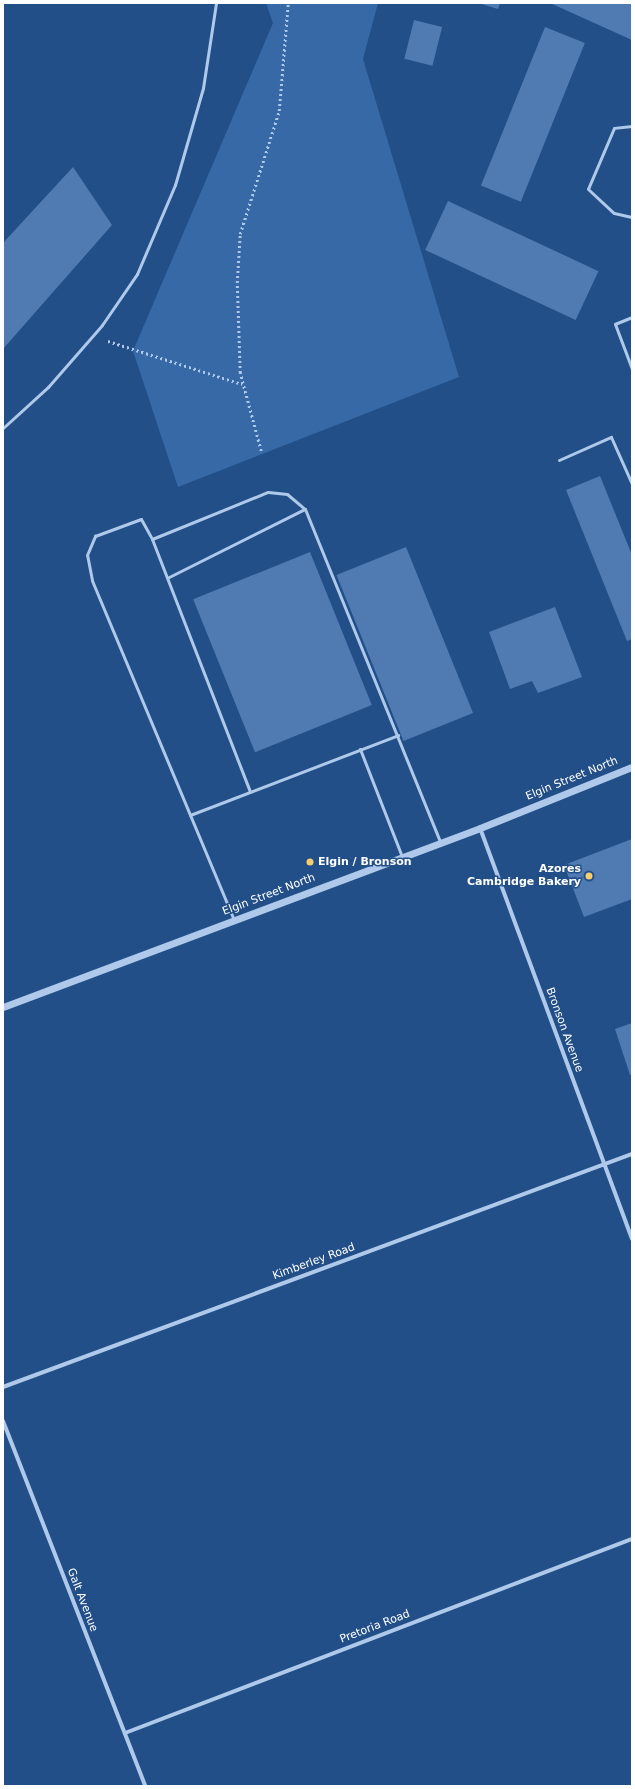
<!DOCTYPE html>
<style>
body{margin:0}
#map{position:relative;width:635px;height:1789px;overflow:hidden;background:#224f88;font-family:"DejaVu Sans",sans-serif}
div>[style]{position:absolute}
.green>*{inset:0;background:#3669a5}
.building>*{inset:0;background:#4f7bb2;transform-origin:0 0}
.path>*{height:2.5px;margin-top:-1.25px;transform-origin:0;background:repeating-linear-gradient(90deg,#aec9ea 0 2px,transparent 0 5px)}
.service>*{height:3px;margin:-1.5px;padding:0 1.5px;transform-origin:1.5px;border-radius:1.5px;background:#aec9ea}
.minor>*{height:4px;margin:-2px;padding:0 2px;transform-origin:2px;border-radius:2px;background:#aec9ea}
.tertiary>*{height:7px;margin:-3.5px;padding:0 3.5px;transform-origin:3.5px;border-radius:3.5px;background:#aec9ea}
.dots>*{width:11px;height:11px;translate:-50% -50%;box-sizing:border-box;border:2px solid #224f88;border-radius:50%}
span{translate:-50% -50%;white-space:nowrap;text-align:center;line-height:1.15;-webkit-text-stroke:3px #224f88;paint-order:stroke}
.street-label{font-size:11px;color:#fff}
.poi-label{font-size:11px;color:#fff;font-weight:700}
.left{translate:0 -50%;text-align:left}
.right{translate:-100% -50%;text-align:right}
.frame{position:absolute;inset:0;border:4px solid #fff;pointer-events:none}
</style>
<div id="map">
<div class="green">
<i style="clip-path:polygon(266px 3px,378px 3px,363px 59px,459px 377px,178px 487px,133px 351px,273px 23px)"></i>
</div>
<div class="building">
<i style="clip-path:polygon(478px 3px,500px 3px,498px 9px)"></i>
<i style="clip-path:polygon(550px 3px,632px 3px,632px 40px)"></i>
<i style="left:414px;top:20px;width:29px;height:40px;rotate:14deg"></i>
<i style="left:545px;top:27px;width:43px;height:171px;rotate:22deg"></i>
<i style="clip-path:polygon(73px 167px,112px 225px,3px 349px,3px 243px)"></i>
<i style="left:448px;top:201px;width:166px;height:54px;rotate:25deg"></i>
<i style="clip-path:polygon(600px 476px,632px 555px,632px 639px,627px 641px,566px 490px)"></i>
<i style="left:406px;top:547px;width:179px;height:75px;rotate:68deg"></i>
<i style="left:310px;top:552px;width:165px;height:126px;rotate:68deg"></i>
<i style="clip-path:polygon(555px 607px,582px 677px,538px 693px,532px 681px,510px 689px,489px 632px)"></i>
<i style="clip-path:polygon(632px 839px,632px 899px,584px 917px,564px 865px)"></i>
<i style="clip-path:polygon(632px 1023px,632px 1074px,630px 1075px,615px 1029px)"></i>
</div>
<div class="path">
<i style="left:108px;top:341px;width:141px;rotate:17.8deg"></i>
<i style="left:261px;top:451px;width:81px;rotate:-105.1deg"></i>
<i style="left:240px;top:373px;width:90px;rotate:-91.9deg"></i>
<i style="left:237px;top:283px;width:49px;rotate:-86.5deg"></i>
<i style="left:240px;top:234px;width:129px;rotate:-72.4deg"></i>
<i style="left:279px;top:111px;width:108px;rotate:-85.2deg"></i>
</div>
<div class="service">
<i style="left:632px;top:126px;width:18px;rotate:174deg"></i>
<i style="left:614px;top:128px;width:66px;rotate:113.1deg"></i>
<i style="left:588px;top:189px;width:35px;rotate:43deg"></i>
<i style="left:614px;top:213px;width:18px;rotate:13deg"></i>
<i style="left:632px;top:317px;width:18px;rotate:158deg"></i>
<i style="left:615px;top:324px;width:48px;rotate:69.3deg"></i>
<i style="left:3px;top:428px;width:61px;rotate:-42.3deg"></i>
<i style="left:48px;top:387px;width:82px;rotate:-48.9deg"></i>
<i style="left:102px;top:325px;width:62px;rotate:-55.5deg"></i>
<i style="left:137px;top:274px;width:97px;rotate:-66.9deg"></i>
<i style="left:175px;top:185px;width:101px;rotate:-73.9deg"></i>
<i style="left:203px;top:88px;width:86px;rotate:-81.3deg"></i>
<i style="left:559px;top:460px;width:57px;rotate:-23.9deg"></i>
<i style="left:611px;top:437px;width:51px;rotate:65.9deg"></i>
<i style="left:152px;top:539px;width:271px;rotate:68.8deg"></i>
<i style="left:169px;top:577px;width:152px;rotate:-26.6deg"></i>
<i style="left:360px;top:749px;width:116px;rotate:68.7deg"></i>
<i style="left:190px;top:815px;width:223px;rotate:-21deg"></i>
<i style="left:234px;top:920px;width:368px;rotate:-112.7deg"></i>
<i style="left:92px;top:580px;width:25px;rotate:-101deg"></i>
<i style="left:87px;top:555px;width:21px;rotate:-67deg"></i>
<i style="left:95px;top:536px;width:49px;rotate:-20.3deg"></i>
<i style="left:141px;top:519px;width:23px;rotate:61deg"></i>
<i style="left:152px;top:539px;width:125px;rotate:-22.1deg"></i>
<i style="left:268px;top:492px;width:19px;rotate:6deg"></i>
<i style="left:287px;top:494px;width:23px;rotate:40deg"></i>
<i style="left:305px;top:509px;width:359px;rotate:67.9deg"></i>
</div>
<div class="minor">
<i style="left:480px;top:828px;width:438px;rotate:69.7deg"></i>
<i style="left:3px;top:1387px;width:671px;rotate:-20.33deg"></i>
<i style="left:3px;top:1421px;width:392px;rotate:68.7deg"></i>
<i style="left:125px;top:1733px;width:543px;rotate:-20.94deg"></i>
</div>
<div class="tertiary">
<i style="left:3px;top:1007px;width:509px;rotate:-20.57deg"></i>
<i style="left:480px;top:828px;width:164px;rotate:-21.9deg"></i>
</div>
<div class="dots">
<i style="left:310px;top:862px;background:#f6ce70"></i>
<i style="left:589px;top:876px;background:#f6ce70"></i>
</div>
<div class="street-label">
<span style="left:572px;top:779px;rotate:-22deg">Elgin Street North</span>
<span style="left:269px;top:895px;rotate:-21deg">Elgin Street North</span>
<span style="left:564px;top:1030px;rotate:70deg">Bronson Avenue</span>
<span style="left:314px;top:1262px;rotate:-20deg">Kimberley Road</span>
<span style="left:82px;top:1600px;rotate:69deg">Galt Avenue</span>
<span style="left:375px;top:1627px;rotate:-21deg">Pretoria Road</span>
</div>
<div class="poi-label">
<span class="left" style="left:318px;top:862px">Elgin / Bronson</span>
<span class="right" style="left:581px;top:876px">Azores<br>Cambridge Bakery</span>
</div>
<div class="frame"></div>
</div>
